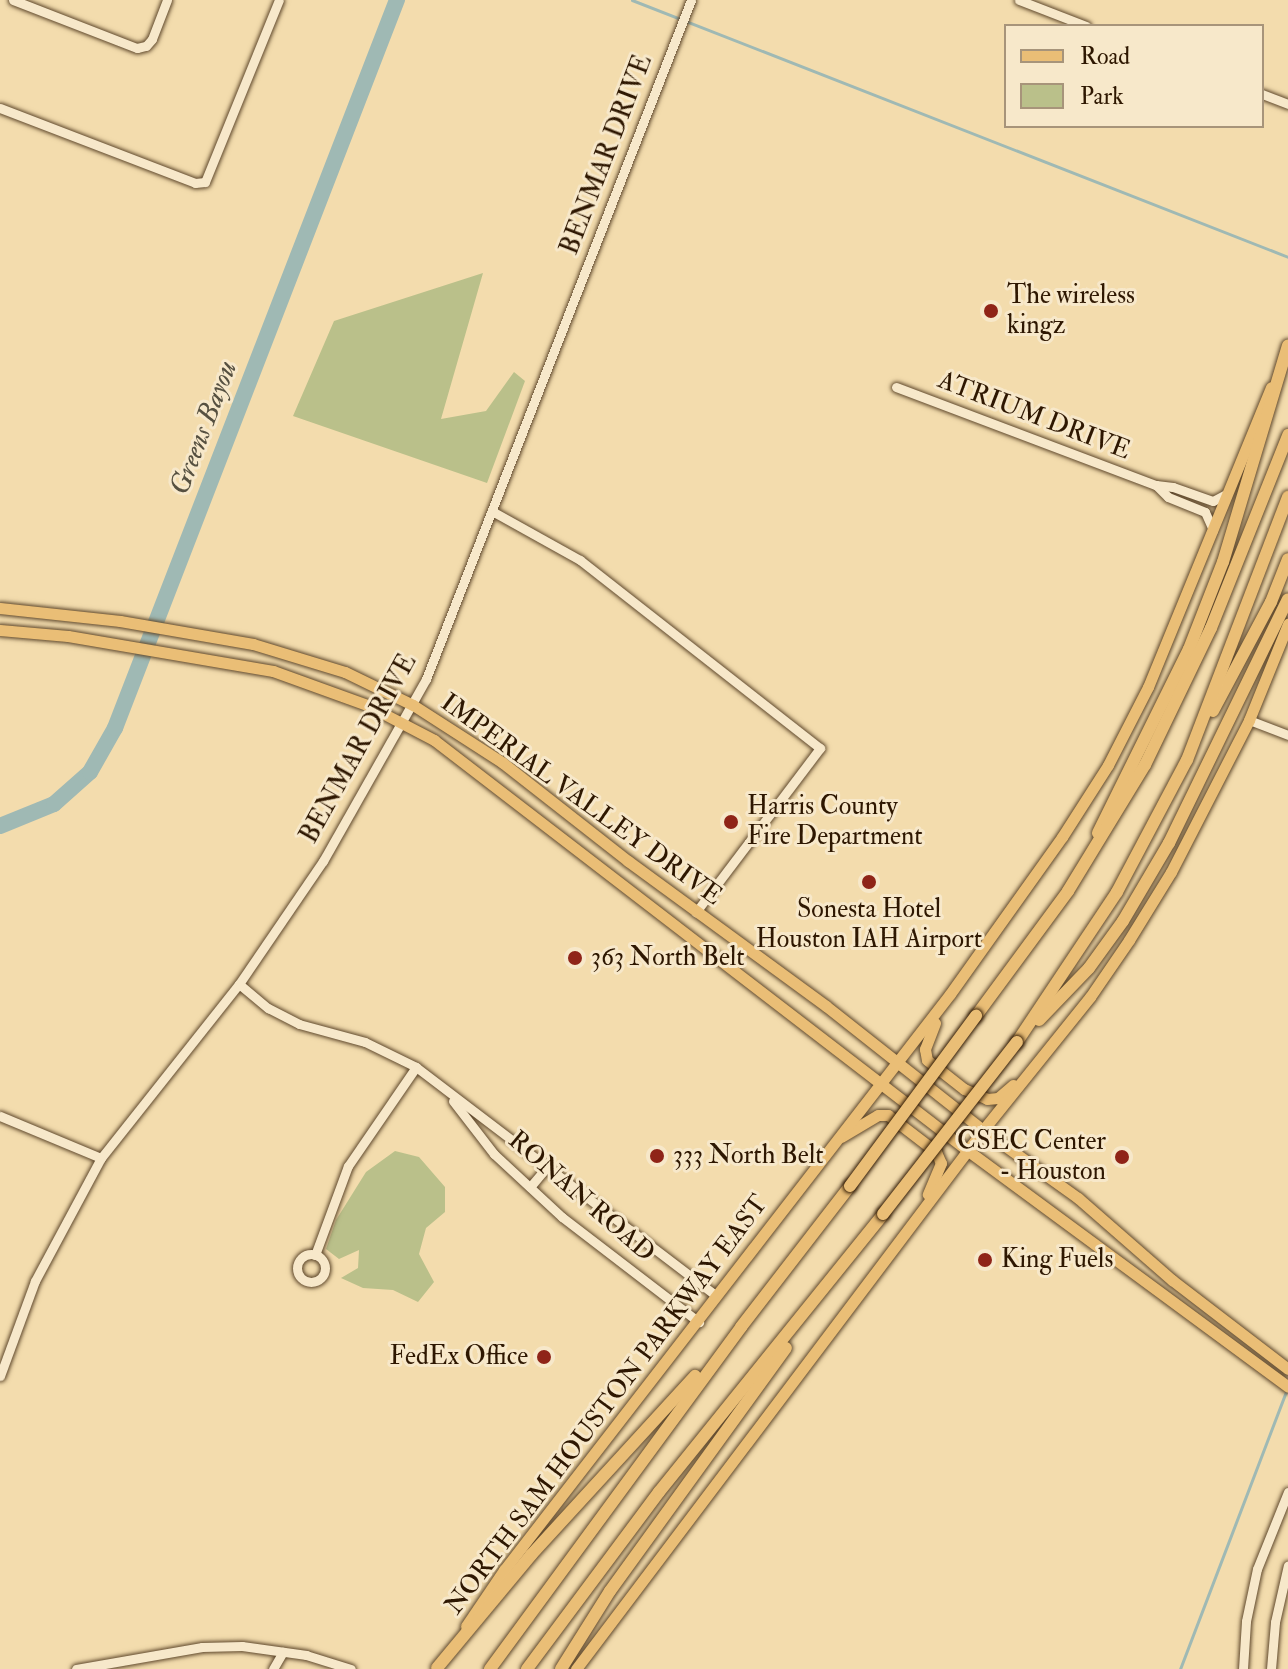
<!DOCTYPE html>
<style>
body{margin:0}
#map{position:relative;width:1288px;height:1669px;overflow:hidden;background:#f3dcad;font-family:"IM FELL Double Pica",serif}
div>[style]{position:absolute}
.green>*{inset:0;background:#bac08a}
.stream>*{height:3px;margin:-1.5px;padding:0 1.5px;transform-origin:1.5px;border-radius:1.5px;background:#9fb9b4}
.river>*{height:16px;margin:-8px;padding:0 8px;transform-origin:8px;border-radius:8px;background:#9fb9b4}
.roads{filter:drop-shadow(0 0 2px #5f482c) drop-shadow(0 0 2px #5f482c)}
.minor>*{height:9px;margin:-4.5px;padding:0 4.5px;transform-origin:4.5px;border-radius:4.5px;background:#f7e8ca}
.minor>.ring{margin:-4.5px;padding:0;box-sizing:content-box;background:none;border:9px solid #f7e8ca;border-radius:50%}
.major>*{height:11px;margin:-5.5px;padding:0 5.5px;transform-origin:5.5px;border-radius:5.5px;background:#eabe76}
.highway>*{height:12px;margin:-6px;padding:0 6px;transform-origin:6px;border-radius:6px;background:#eabe76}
.bridges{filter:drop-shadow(0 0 2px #2e1701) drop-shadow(0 0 2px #2e1701)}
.highway-bridge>*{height:12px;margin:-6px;padding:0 6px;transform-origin:6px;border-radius:6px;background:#eabe76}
.dots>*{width:22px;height:22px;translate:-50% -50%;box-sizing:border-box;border:4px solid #f7e8ca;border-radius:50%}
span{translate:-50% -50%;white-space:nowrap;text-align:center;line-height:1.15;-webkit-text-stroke:6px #f7e8ca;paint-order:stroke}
.street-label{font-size:26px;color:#2e1701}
.poi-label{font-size:26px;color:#2e1701}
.left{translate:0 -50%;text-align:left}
.right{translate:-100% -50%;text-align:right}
.water-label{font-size:28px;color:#565040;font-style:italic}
.legend{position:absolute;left:1004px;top:24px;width:260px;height:104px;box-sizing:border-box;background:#f7e8ca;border:2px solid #a7947a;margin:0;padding:10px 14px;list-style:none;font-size:24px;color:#2e1701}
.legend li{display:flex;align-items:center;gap:16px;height:40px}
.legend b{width:40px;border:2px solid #a7947a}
</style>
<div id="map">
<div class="green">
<i style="clip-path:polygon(483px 273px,441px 419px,486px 411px,514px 372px,525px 381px,487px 483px,293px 416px,334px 321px)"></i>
<i style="clip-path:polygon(395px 1151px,419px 1157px,445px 1187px,445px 1212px,426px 1228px,419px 1254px,434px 1282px,418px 1302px,393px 1290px,363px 1288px,341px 1278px,358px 1268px,359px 1250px,339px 1259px,326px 1249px,336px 1220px,366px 1172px)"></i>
</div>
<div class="stream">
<i style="left:632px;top:0;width:705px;rotate:21.39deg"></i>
<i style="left:1180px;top:1669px;width:300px;rotate:-69.1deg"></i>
</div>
<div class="river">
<i style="left:0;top:826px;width:58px;rotate:-22.2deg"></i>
<i style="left:54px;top:804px;width:48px;rotate:-41.6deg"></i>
<i style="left:90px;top:772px;width:51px;rotate:-60.4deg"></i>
<i style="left:115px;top:728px;width:781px;rotate:-68.83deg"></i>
</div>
<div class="roads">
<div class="minor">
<i style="left:13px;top:0;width:133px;rotate:21.2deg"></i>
<i style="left:137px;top:48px;width:9px;rotate:-13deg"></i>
<i style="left:146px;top:46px;width:9px;rotate:-49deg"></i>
<i style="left:152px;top:39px;width:42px;rotate:-69deg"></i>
<i style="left:1019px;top:0;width:72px;rotate:21.2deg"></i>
<i style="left:1262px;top:94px;width:28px;rotate:21deg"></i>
<i style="left:0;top:108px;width:209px;rotate:21deg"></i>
<i style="left:195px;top:183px;width:10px;rotate:-6deg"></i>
<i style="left:205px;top:182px;width:196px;rotate:-67.9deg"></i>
<i style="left:896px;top:387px;width:278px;rotate:20.7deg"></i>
<i style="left:1156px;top:485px;width:17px;rotate:7deg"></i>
<i style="left:1173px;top:487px;width:42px;rotate:19.3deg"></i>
<i style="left:1213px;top:501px;width:17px;rotate:-28deg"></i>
<i style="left:1156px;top:485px;width:17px;rotate:45deg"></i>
<i style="left:1168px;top:497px;width:40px;rotate:22deg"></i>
<i style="left:1205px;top:512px;width:20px;rotate:66deg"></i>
<i style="left:492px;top:511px;width:101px;rotate:29.1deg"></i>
<i style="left:580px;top:560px;width:305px;rotate:38.1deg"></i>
<i style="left:820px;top:748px;width:206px;rotate:127.1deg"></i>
<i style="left:1249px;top:720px;width:42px;rotate:21deg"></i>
<i style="left:239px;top:984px;width:38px;rotate:40deg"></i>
<i style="left:268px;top:1008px;width:35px;rotate:27deg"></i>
<i style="left:299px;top:1024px;width:68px;rotate:15.3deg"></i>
<i style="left:365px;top:1042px;width:57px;rotate:26.1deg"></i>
<i style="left:416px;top:1067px;width:378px;rotate:37.3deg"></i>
<i style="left:453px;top:1101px;width:67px;rotate:52.3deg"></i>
<i style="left:494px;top:1154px;width:93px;rotate:42.8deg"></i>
<i style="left:562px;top:1217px;width:173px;rotate:37.5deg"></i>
<i style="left:0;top:1116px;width:109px;rotate:22.6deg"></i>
<i style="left:530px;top:1187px;width:26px;rotate:-50deg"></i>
<i class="ring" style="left:297px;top:1254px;width:19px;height:19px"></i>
<i style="left:315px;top:1255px;width:95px;rotate:-69.7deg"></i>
<i style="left:348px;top:1166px;width:120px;rotate:-55.5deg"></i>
<i style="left:0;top:1376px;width:101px;rotate:-69.8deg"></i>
<i style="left:35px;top:1281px;width:140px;rotate:-61.8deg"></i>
<i style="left:101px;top:1158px;width:222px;rotate:-51.6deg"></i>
<i style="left:239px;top:984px;width:149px;rotate:-55.7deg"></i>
<i style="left:323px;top:861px;width:209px;rotate:-60.5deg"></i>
<i style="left:426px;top:679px;width:729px;rotate:-68.68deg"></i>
<i style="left:76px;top:1669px;width:128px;rotate:-9.9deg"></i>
<i style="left:202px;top:1647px;width:40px;rotate:-1.4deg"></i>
<i style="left:242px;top:1646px;width:65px;rotate:8deg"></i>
<i style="left:306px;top:1655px;width:47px;rotate:17.3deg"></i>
<i style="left:273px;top:1669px;width:20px;rotate:-60deg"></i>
<i style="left:1243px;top:1669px;width:48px;rotate:-86.4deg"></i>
<i style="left:1246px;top:1621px;width:53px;rotate:-78.1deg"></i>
<i style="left:1257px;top:1569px;width:83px;rotate:-68.1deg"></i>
<i style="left:1271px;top:1669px;width:47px;rotate:-85.1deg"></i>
<i style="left:1275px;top:1622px;width:58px;rotate:-77.2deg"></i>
</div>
<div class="major">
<i style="left:0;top:608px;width:121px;rotate:6.2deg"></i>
<i style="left:120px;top:621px;width:135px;rotate:9.8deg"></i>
<i style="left:253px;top:644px;width:96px;rotate:16.9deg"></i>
<i style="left:345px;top:672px;width:76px;rotate:25.9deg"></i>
<i style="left:413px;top:705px;width:107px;rotate:32.8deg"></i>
<i style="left:503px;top:763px;width:159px;rotate:38.1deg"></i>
<i style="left:628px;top:861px;width:245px;rotate:36.2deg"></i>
<i style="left:826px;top:1006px;width:200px;rotate:38.3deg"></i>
<i style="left:983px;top:1130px;width:117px;rotate:35.6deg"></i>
<i style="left:1078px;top:1198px;width:125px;rotate:41.1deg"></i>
<i style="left:1172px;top:1280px;width:146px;rotate:37.5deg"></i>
<i style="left:0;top:630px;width:68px;rotate:5deg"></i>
<i style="left:68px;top:636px;width:208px;rotate:9.7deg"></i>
<i style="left:273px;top:671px;width:100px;rotate:19.9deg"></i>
<i style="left:367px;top:705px;width:76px;rotate:27.6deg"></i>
<i style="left:434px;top:740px;width:672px;rotate:37.57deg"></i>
<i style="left:967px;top:1150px;width:399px;rotate:36.4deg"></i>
<i style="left:935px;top:1023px;width:28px;rotate:111deg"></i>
<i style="left:925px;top:1049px;width:11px;rotate:80deg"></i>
<i style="left:927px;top:1060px;width:47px;rotate:38.1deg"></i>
<i style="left:964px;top:1089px;width:25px;rotate:23deg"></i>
<i style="left:987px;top:1099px;width:11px;rotate:-5deg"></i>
<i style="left:998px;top:1098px;width:20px;rotate:-41deg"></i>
<i style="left:841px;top:1137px;width:43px;rotate:-30.7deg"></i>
<i style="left:878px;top:1115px;width:10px"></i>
<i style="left:888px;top:1115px;width:61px;rotate:37.6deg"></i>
<i style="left:936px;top:1152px;width:12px;rotate:66deg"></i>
<i style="left:941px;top:1163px;width:34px;rotate:113deg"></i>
<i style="left:466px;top:1626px;width:68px;rotate:-55.8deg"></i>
<i style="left:504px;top:1570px;width:728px;rotate:-52.25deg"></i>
<i style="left:950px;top:994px;width:193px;rotate:-54.5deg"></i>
<i style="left:1062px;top:837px;width:85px;rotate:-57.4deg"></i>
<i style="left:1108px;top:765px;width:88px;rotate:-62.9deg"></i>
<i style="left:1148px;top:687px;width:324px;rotate:-67.7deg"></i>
<i style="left:576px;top:1669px;width:675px;rotate:-52.94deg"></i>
<i style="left:983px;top:1130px;width:171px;rotate:-51.2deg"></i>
<i style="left:1090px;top:997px;width:69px;rotate:-55.6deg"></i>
<i style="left:1129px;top:940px;width:80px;rotate:-58.3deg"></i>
<i style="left:1171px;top:872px;width:171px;rotate:-62.8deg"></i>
<i style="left:1249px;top:720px;width:104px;rotate:-67.9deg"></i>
</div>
<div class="highway">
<i style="left:1213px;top:711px;width:123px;rotate:-62deg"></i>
<i style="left:1271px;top:602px;width:46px;rotate:-68.4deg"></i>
<i style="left:1098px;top:833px;width:205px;rotate:-63.7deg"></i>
<i style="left:1189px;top:649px;width:93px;rotate:-68.7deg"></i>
<i style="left:1223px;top:562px;width:226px;rotate:-73.3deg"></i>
<i style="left:976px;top:1016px;width:155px;rotate:-53.6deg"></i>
<i style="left:1068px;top:891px;width:148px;rotate:-58.6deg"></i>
<i style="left:1145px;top:765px;width:152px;rotate:-64.3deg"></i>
<i style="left:1211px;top:628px;width:208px;rotate:-68.2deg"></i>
<i style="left:1039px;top:1020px;width:72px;rotate:-46.1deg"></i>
<i style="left:1089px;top:968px;width:58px;rotate:-54.1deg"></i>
<i style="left:1123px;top:921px;width:91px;rotate:-59.5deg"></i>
<i style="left:1169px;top:843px;width:271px;rotate:-64deg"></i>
<i style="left:1017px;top:1042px;width:180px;rotate:-56.3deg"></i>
<i style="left:1117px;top:892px;width:149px;rotate:-62.1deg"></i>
<i style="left:1187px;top:760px;width:282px;rotate:-69deg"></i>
<i style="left:437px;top:1668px;width:147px;rotate:-50.2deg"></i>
<i style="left:531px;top:1555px;width:243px;rotate:-47.5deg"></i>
<i style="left:490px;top:1669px;width:424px;rotate:-53.7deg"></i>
<i style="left:741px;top:1327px;width:178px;rotate:-52.3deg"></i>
<i style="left:527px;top:1669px;width:221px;rotate:-53.3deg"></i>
<i style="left:659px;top:1492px;width:357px;rotate:-51.1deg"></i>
<i style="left:561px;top:1669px;width:92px;rotate:-57.9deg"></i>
<i style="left:610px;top:1591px;width:300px;rotate:-54.1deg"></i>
</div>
</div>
<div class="bridges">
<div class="highway-bridge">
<i style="left:850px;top:1186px;width:212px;rotate:-53.5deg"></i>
<i style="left:883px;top:1214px;width:218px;rotate:-52.1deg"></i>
</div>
</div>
<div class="dots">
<i style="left:991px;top:311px;background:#8f2418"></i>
<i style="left:731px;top:822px;background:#8f2418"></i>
<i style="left:869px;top:882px;background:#8f2418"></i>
<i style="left:575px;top:958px;background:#8f2418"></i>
<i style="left:657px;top:1156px;background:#8f2418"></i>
<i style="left:1122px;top:1157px;background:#8f2418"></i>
<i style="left:985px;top:1260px;background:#8f2418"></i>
<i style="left:544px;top:1357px;background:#8f2418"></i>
</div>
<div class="street-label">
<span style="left:607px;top:155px;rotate:-69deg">BENMAR DRIVE</span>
<span style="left:1034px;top:416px;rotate:21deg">ATRIUM DRIVE</span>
<span style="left:359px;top:749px;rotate:-61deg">BENMAR DRIVE</span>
<span style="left:581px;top:800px;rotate:36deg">IMPERIAL VALLEY DRIVE</span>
<span style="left:581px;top:1197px;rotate:41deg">RONAN ROAD</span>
<span style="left:607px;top:1405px;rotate:-53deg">NORTH SAM HOUSTON PARKWAY EAST</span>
</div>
<div class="poi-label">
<span class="left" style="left:1007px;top:311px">The wireless<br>kingz</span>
<span class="left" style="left:747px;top:822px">Harris County<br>Fire Department</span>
<span style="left:869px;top:925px">Sonesta Hotel<br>Houston IAH Airport</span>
<span class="left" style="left:591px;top:958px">363 North Belt</span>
<span class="right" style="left:1106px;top:1157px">CSEC Center<br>- Houston</span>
<span class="left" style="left:673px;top:1156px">333 North Belt</span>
<span class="left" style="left:1001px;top:1260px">King Fuels</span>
<span class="right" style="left:528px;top:1357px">FedEx Office</span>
</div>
<div class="water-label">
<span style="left:204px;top:428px;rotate:-69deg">Greens Bayou</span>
</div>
<ul class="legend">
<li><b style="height:10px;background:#eabe76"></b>Road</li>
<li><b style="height:22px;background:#bac08a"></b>Park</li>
</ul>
</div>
